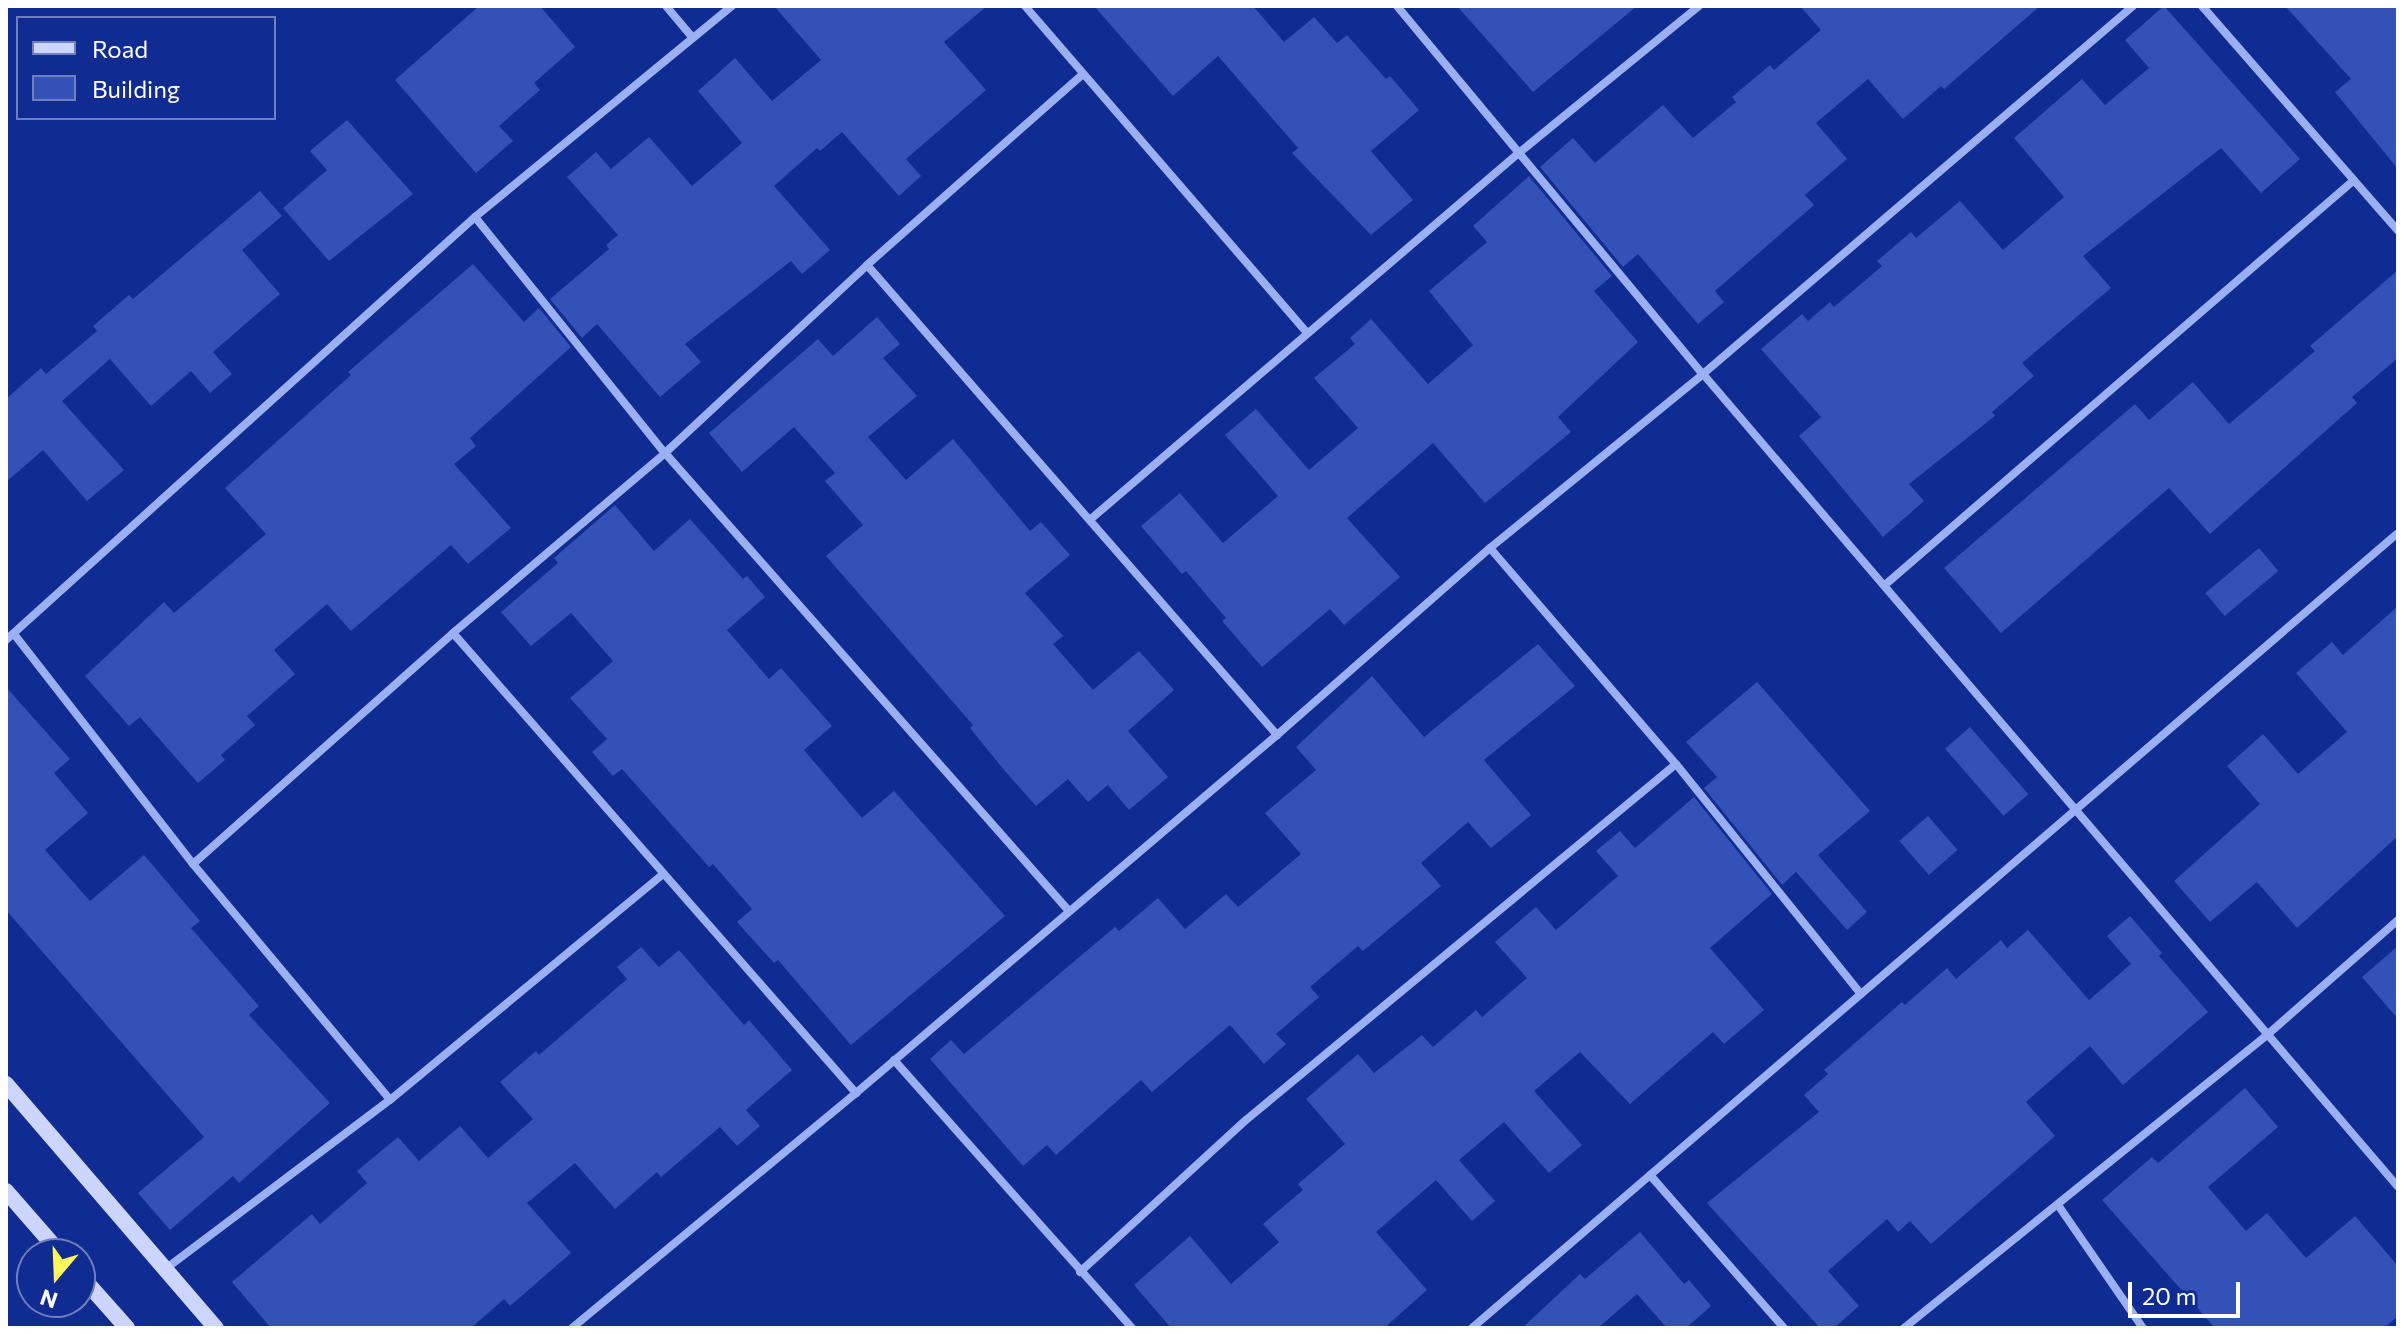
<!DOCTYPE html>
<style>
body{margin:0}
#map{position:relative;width:2404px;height:1334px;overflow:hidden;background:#102b91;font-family:Commissioner,sans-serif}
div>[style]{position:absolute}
.building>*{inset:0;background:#3451b8;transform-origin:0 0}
.minor>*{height:8px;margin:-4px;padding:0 4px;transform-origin:4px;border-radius:4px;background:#9baff3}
.secondary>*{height:16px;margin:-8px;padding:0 8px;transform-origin:8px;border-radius:8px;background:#cbd5fd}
span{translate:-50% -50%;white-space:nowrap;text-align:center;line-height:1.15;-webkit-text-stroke:8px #102b91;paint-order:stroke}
.frame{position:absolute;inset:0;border:8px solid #fff;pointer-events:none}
.legend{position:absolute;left:16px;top:16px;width:260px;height:104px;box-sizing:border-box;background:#102b91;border:2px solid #7080bd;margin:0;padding:10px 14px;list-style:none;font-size:24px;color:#fff}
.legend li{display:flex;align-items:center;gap:16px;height:40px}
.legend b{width:40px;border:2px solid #7080bd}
.north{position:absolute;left:16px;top:1238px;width:80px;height:80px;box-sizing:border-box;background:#102b91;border:2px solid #7080bd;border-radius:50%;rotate:199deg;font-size:22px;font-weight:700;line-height:32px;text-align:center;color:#fff}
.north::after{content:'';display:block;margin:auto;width:28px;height:36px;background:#fff55d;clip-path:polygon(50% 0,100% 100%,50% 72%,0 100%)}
.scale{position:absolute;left:2128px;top:1282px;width:112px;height:36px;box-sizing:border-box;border:4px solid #fff;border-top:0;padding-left:10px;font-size:24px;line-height:28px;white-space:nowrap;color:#fff;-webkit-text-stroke:6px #102b91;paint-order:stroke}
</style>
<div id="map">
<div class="building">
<i style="clip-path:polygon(479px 6px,540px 6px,575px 47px,534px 83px,540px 90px,499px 126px,513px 141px,476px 173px,395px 80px)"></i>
<i style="clip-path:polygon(774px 6px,987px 6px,944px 42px,986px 90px,906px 159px,921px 176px,899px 196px,842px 132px,820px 151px,817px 148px,774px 186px,830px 250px,802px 274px,791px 261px,685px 344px,701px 362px,660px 397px,597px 324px,582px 338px,550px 299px,609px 249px,606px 245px,618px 235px,567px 177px,596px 152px,611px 169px,649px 137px,692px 186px,742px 143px,698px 91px,735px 58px,772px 101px,821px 60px)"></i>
<i style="clip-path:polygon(1094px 6px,1253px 6px,1284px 42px,1314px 17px,1337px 43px,1347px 35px,1386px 79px,1390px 76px,1419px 110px,1371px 151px,1413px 200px,1371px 235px,1292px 153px,1298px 148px,1218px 56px,1173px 96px)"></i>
<i style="clip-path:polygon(1457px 6px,1637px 6px,1533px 92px)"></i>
<i style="clip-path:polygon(1800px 6px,2040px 6px,1944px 89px,1941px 86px,1903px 119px,1868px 79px,1816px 123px,1847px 159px,1805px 195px,1814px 205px,1715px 291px,1724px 302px,1698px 324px,1638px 254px,1623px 267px,1540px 167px,1573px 138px,1595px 163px,1663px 105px,1693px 138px,1736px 102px,1732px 97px,1770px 65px,1774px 70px,1821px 30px)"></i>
<i style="clip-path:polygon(2164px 6px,2300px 159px,2261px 193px,2221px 148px,2083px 256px,2111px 288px,2022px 363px,2034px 376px,1992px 412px,1995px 416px,1909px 484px,1924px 501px,1883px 537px,1799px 436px,1821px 417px,1761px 349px,1802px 314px,1808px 321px,1830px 302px,1834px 307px,1882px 266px,1877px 261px,1911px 232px,1916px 238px,1960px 201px,2003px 250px,2064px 197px,2014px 138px,2082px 79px,2105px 105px,2149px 68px,2125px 40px)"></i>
<i style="clip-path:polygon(2285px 6px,2398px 6px,2398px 169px,2335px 92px,2351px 79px)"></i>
<i style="clip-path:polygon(347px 120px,413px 194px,329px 261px,283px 208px,327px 170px,310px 151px)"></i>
<i style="clip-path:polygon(1529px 176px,1612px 276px,1594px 291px,1638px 342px,1558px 417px,1571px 432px,1485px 503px,1433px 443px,1347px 518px,1400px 577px,1344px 625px,1330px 609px,1262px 667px,1222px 621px,1226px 618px,1186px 571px,1182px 574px,1141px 526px,1180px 493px,1223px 543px,1278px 496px,1225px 435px,1256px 409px,1309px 470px,1358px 428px,1314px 378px,1355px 344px,1350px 338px,1371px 319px,1428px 384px,1473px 345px,1429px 291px,1487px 242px,1473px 226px)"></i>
<i style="clip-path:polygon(260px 191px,282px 216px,242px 250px,280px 294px,213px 352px,232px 374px,210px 393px,191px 371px,151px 406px,110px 359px,62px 401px,124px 470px,87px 501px,43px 450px,6px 482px,6px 399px,41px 368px,46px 374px,97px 331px,93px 326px,129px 295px,133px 299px)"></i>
<i style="clip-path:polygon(473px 264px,524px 322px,539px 308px,571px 347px,470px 438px,476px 446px,454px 464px,511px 528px,468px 564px,451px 545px,351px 631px,327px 604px,274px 650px,295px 674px,247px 716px,255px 725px,221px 755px,225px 760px,198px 783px,140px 717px,129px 726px,85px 676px,164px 602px,174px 613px,266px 534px,225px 488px,351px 375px,348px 372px)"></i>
<i style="clip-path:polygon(2398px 270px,2398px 358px,2352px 397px,2357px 403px,2210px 534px,2169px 488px,2001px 633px,1944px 568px,2135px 404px,2149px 420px,2193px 382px,2229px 424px,2315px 351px,2310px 346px)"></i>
<i style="clip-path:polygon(877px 317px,900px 344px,883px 358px,917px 396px,868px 437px,906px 480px,953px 439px,1030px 531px,1041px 522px,1070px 555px,1025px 593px,1063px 636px,1053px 644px,1093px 690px,1139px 651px,1174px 690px,1128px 731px,1168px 777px,1129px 810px,1108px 785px,1088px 802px,1068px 779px,1036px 806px,1004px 770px,970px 728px,973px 725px,826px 556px,863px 525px,825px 481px,835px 473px,794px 427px,742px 472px,709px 433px,818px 339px,833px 356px)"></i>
<i style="clip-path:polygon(615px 505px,654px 551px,690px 519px,743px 579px,747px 576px,765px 597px,727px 630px,769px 679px,781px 668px,832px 726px,804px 750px,862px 818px,894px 791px,1005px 916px,851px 1045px,778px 960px,774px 963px,737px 922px,752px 909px,713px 864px,709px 867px,622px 769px,613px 776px,592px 752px,607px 739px,570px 698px,613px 661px,571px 613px,531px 646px,501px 612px,558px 563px,554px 558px)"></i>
<i style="left:2259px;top:548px;width:30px;height:70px;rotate:50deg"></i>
<i style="clip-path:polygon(2398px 606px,2398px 836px,2297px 928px,2257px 882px,2210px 922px,2174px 881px,2260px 804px,2227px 766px,2263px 734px,2298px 774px,2347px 732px,2296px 673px,2332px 642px,2343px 655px)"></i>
<i style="clip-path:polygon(1538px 644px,1575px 686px,1484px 760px,1531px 815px,1491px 848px,1468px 822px,1421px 863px,1441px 886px,1363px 951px,1358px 946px,1310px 987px,1319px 997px,1276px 1034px,1286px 1044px,1264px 1064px,1230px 1025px,1152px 1092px,1141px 1080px,1056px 1155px,1047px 1145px,1023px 1166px,930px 1059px,951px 1040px,964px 1054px,1115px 927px,1119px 931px,1158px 898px,1185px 929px,1226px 894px,1238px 907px,1301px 854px,1265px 813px,1316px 770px,1296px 747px,1372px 676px,1424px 737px)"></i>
<i style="clip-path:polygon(1757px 682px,1870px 811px,1818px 855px,1867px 912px,1847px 930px,1796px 872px,1782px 885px,1704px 788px,1717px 777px,1686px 742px)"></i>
<i style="clip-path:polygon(6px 687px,70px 759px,54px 773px,88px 813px,45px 850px,90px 901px,144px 855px,200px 921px,191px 928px,259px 1006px,249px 1015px,330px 1103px,239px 1183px,233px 1176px,170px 1230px,138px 1193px,204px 1137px,6px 910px)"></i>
<i style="left:1970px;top:727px;width:89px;height:33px;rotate:49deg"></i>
<i style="clip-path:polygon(1694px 797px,1772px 894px,1710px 948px,1764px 1010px,1724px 1044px,1713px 1032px,1630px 1104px,1580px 1052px,1534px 1091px,1582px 1145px,1549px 1173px,1504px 1122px,1459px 1160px,1495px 1201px,1472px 1221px,1436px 1180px,1376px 1232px,1427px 1290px,1384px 1328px,1171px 1328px,1134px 1285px,1190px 1236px,1231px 1284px,1279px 1242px,1263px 1224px,1303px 1190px,1298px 1184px,1345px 1144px,1306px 1099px,1358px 1054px,1374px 1073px,1422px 1035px,1433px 1047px,1476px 1010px,1482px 1017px,1527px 978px,1495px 942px,1536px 907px,1556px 930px,1618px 876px,1596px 851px,1620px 831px,1635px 848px)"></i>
<i style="left:1928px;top:816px;width:45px;height:38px;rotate:49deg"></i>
<i style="clip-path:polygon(2130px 916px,2162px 953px,2159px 956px,2208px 1012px,2123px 1085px,2090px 1046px,2026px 1102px,2055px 1136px,1931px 1244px,1910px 1221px,1898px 1232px,1887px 1219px,1828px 1271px,1859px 1306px,1834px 1328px,1820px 1328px,1707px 1203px,1819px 1112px,1804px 1095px,1828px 1074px,1824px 1070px,1902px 1002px,1905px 1005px,1947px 968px,1956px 979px,2001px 940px,2007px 948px,2028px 930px,2089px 1000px,2131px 964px,2107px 936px)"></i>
<i style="clip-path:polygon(2398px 946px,2398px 1019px,2362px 977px)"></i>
<i style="clip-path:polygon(641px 947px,659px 967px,679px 950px,744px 1025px,749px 1020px,792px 1070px,746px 1110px,760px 1126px,737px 1146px,720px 1127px,661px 1177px,657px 1172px,615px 1209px,575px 1163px,527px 1203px,571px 1253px,510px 1306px,504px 1299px,471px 1328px,271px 1328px,232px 1282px,312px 1214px,320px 1224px,367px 1183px,357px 1171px,398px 1137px,419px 1161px,460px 1126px,488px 1158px,533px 1119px,500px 1082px,536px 1051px,539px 1055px,627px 979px,617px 967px)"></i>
<i style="clip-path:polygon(2245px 1088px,2278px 1127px,2208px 1187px,2246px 1231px,2267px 1213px,2306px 1258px,2355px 1216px,2398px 1266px,2398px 1316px,2384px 1328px,2215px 1328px,2102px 1200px,2152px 1157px,2158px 1163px)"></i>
<i style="clip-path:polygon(1640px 1232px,1684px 1284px,1689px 1280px,1711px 1306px,1686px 1328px,1667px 1328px,1637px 1294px,1598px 1328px,1522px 1328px,1580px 1274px,1585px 1279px)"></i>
</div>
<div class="minor">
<i style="left:666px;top:6px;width:40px;rotate:50deg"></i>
<i style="left:1025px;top:6px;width:432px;rotate:49.2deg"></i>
<i style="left:1397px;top:6px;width:479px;rotate:50.3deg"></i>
<i style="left:1703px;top:374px;width:1070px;rotate:49.47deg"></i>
<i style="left:2202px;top:6px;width:298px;rotate:48.9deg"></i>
<i style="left:475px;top:217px;width:303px;rotate:51.2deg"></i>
<i style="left:665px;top:453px;width:609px;rotate:48.59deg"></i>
<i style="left:867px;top:265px;width:624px;rotate:48.9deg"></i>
<i style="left:1092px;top:518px;width:563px;rotate:-40.54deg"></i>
<i style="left:1520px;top:152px;width:231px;rotate:-39.2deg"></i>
<i style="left:1490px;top:548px;width:285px;rotate:49.3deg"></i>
<i style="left:1676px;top:764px;width:295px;rotate:51.2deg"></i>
<i style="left:1886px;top:584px;width:618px;rotate:-40.8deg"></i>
<i style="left:453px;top:633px;width:612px;rotate:48.78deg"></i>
<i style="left:14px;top:634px;width:291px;rotate:52.1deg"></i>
<i style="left:193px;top:864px;width:307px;rotate:50.1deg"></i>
<i style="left:6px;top:640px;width:632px;rotate:-42.05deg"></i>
<i style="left:475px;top:217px;width:333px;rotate:-39.4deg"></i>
<i style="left:193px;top:864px;width:348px;rotate:-41.6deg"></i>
<i style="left:453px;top:633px;width:278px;rotate:-40.3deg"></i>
<i style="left:665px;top:453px;width:276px;rotate:-42.9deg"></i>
<i style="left:867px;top:265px;width:288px;rotate:-41.5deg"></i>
<i style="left:894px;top:1060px;width:358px;rotate:48.4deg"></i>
<i style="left:1650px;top:1175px;width:203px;rotate:48.8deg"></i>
<i style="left:2058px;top:1205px;width:150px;rotate:55.4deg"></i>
<i style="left:164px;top:1270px;width:283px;rotate:-37deg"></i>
<i style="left:390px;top:1100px;width:353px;rotate:-39.6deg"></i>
<i style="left:1080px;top:1272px;width:225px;rotate:-42.5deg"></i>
<i style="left:1246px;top:1120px;width:558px;rotate:-39.62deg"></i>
<i style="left:572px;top:1328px;width:369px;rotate:-39.6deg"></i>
<i style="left:856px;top:1093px;width:553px;rotate:-40.38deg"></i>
<i style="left:1277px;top:735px;width:283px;rotate:-41.3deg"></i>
<i style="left:1490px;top:548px;width:275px;rotate:-39.2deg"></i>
<i style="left:1703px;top:374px;width:566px;rotate:-40.56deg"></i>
<i style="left:1472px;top:1328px;width:1220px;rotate:-40.65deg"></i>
<i style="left:1904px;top:1328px;width:466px;rotate:-38.9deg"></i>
<i style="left:2267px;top:1035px;width:174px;rotate:-41.3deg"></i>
</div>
<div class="secondary">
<i style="left:6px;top:1084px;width:322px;rotate:49.3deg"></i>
<i style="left:6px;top:1191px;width:84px;rotate:48.9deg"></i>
<i style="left:80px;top:1275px;width:71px;rotate:48.4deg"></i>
</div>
<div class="frame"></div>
<ul class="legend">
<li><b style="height:10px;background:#cbd5fd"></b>Road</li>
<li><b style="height:22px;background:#3451b8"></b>Building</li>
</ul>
<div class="north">N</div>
<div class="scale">20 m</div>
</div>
